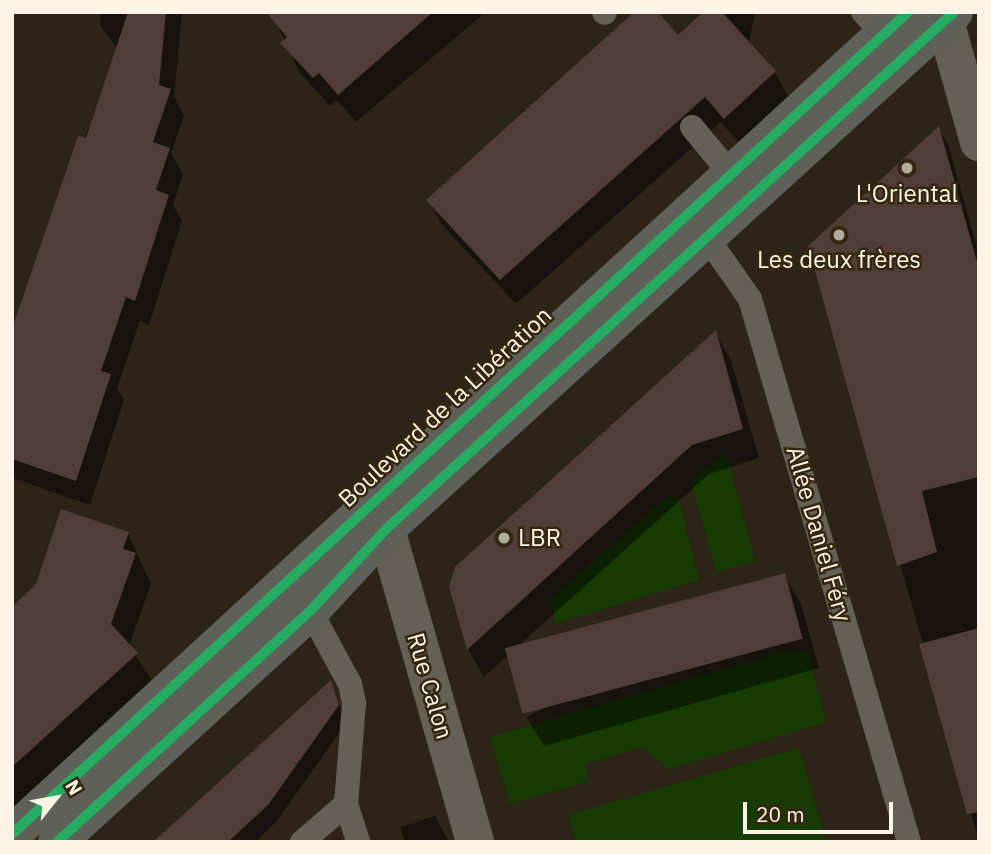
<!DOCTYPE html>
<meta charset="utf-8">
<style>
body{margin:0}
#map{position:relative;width:991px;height:854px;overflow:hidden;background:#2c2417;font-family:"IBM Plex Sans",sans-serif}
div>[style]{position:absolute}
.green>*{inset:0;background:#163c03}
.shadow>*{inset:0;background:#0007}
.building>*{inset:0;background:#503d37;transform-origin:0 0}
.service>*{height:24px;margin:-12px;padding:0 12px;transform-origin:12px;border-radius:12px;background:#656056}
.minor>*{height:38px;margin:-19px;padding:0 19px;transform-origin:19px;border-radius:19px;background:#656056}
.primary>*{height:38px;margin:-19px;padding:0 19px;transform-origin:19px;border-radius:19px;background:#5f6058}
.cycleway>*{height:10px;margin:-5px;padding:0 5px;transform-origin:5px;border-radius:5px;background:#26ab63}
.dots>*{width:19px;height:19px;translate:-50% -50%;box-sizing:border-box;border:4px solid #34270f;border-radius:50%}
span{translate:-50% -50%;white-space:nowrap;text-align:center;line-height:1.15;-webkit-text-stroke:5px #34270f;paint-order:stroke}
.poi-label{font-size:24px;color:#fcf4e5}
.left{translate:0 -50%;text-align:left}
.street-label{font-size:24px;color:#fcf4e5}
.frame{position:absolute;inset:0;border:14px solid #fcf4e5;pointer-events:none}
.north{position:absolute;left:21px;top:763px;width:70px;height:70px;-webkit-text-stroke:5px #34270f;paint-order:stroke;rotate:59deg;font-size:19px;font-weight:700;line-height:28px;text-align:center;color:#fcf4e5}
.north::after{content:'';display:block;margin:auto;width:24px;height:32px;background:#fcf4e5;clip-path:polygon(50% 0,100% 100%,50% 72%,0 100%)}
.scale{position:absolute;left:743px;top:802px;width:150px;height:32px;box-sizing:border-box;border:4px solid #fcf4e5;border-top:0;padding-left:9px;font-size:21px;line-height:24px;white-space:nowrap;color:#fcf4e5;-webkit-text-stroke:5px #34270f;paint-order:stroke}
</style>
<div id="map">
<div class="green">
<i style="clip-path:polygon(726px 452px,755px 561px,716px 572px,691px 481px)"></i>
<i style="clip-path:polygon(678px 496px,699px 580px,556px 623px,550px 599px,665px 499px)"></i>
<i style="clip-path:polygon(807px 650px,826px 722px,669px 769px,641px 747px,586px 764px,588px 781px,510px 804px,490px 737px,783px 652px)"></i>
<i style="clip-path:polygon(799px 748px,826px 842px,576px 842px,568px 815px)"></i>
</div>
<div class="shadow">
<i style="clip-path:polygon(101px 12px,182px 12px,174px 97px,184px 116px,171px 153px,183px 174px,173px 205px,182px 221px,149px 325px,140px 321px,117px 388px,124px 400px,90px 505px,12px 478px,12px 334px,118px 50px,100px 25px)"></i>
<i style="clip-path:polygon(286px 12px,486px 12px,356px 122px,337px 100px,330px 106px,299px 72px,276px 22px)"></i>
<i style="clip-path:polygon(706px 12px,755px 12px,749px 44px,775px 72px,789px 98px,740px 144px,721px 122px,516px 304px,443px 226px,428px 200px,678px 38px)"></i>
<i style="clip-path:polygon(939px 129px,948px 144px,979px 255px,979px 842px,810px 246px)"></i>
<i style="clip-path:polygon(715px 332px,731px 360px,759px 458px,709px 474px,484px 677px,468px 649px)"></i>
<i style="clip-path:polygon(128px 534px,151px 584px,129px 646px,153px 682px,12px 811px,12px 609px)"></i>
<i style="clip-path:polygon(784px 575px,801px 604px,819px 668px,544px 746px,527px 717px)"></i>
<i style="clip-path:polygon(330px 683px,347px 722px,277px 821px,255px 842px,156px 842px)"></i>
<i style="clip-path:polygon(435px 816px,449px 842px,405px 842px,400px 827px)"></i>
</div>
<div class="building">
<i style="clip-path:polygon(128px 12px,166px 12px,159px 85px,171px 89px,153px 142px,170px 148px,156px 190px,169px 195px,135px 301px,126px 297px,101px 371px,111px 374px,76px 481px,12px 459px,12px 329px,78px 136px,86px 138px)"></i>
<i style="clip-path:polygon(266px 12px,433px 12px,338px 95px,319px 73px,313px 78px,280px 43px,287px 37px)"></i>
<i style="clip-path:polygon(634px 12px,658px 12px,678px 35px,703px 12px,722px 12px,776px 71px,724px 119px,705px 97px,500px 280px,426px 200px)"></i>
<i style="clip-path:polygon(939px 126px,979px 269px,979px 477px,922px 491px,937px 552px,897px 566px,808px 246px)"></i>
<i style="clip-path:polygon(716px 330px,743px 429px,692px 445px,467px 650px,449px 587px,455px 567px)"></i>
<i style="clip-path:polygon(61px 509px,129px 532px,123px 549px,136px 553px,111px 624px,138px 653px,12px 767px,12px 607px,36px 584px)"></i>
<i style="left:785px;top:573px;width:68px;height:290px;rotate:75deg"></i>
<i style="clip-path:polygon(979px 628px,979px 812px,967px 814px,919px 644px)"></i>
<i style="clip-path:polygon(331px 680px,339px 705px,268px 805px,228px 842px,153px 842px)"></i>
</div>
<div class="service">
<i style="left:604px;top:12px;width:1px;rotate:45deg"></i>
<i style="left:863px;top:12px;width:43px;rotate:47.8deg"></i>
<i style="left:692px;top:127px;width:74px;rotate:50.5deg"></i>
<i style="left:706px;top:236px;width:77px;rotate:55.1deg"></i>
<i style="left:750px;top:299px;width:566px;rotate:73.68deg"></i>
<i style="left:304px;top:599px;width:97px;rotate:61.6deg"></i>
<i style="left:350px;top:684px;width:19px;rotate:78deg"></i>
<i style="left:354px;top:703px;width:101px;rotate:94.5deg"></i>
<i style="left:346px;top:804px;width:40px;rotate:72deg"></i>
<i style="left:302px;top:842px;width:58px;rotate:-40.8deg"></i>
</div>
<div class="minor">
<i style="left:945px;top:21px;width:126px;rotate:74.3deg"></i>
<i style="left:386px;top:529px;width:325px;rotate:74.1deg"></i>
</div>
<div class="primary">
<i style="left:12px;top:834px;width:1216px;rotate:-42.53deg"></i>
<i style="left:57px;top:842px;width:345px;rotate:-42.4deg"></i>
<i style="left:312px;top:609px;width:109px;rotate:-47.2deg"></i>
<i style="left:386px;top:529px;width:768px;rotate:-42.31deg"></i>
</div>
<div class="cycleway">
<i style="left:12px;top:834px;width:1216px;rotate:-42.53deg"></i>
<i style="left:57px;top:842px;width:345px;rotate:-42.4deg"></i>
<i style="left:312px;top:609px;width:109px;rotate:-47.2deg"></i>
<i style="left:386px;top:529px;width:768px;rotate:-42.31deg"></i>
</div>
<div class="dots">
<i style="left:907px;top:168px;background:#b3ab9d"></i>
<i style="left:839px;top:235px;background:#b3ab9d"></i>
<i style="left:504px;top:538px;background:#b3ab9d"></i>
</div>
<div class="poi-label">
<span style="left:907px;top:194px">L'Oriental</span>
<span style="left:839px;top:260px">Les deux frères</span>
<span class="left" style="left:518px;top:538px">LBR</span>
</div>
<div class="street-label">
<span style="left:445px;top:407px;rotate:-43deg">Boulevard de la Libération</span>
<span style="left:819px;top:534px;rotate:74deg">Allée Daniel Féry</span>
<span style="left:430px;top:686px;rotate:74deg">Rue Calon</span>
</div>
<div class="frame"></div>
<div class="north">N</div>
<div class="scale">20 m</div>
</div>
